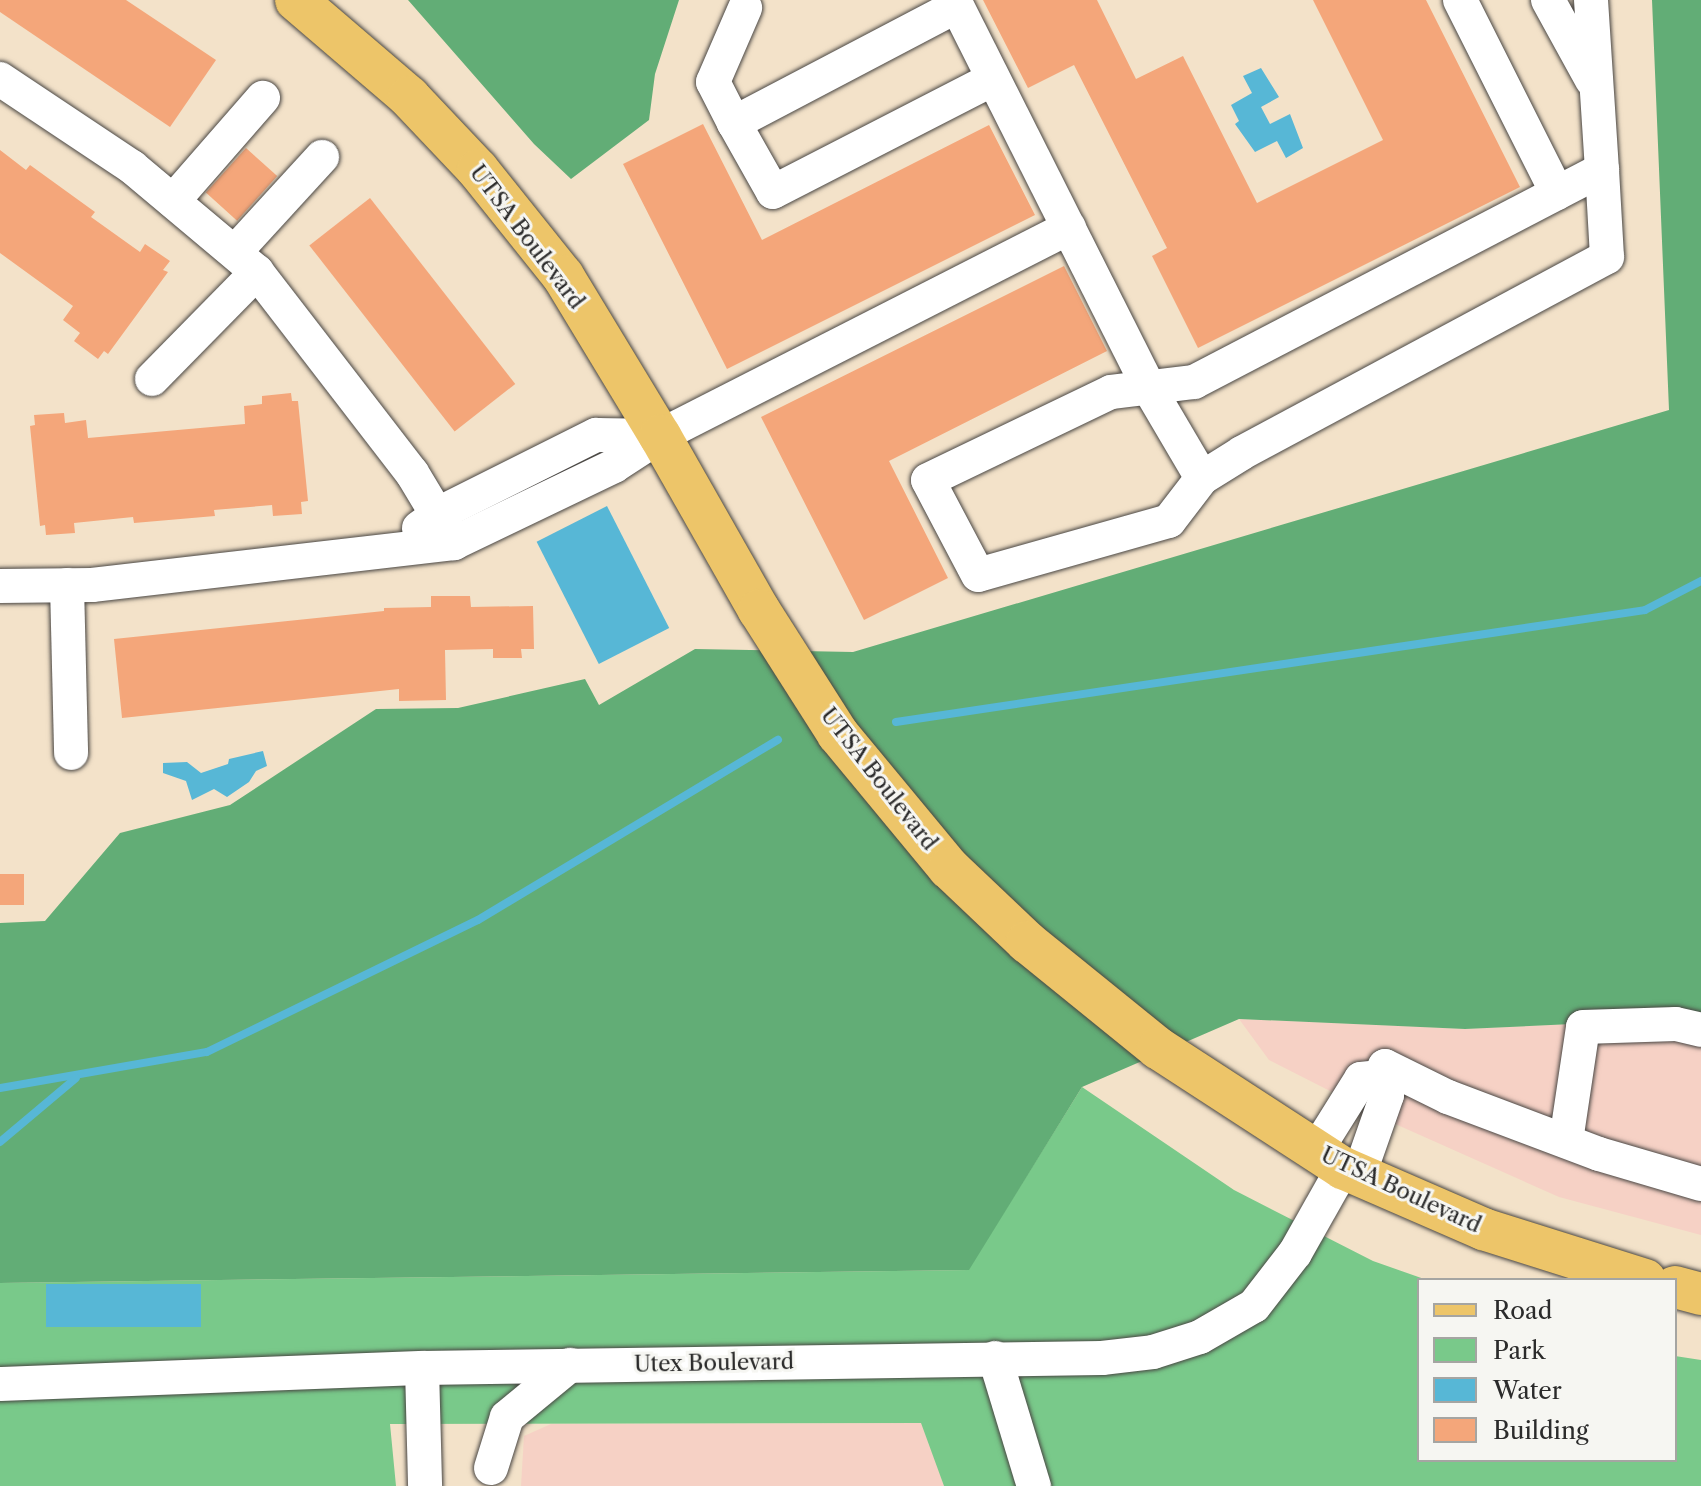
<!DOCTYPE html>
<style>
body{margin:0}
#map{position:relative;width:1701px;height:1486px;overflow:hidden;background:#f3e2c9;font-family:"Libre Caslon Text",serif}
div>[style]{position:absolute}
.built>*{inset:0;background:#f6d1c5}
.green>*{inset:0;background:#79c98a}
.forest>*{inset:0;background:#62ad76}
.water>*{inset:0;background:#57b7d6;transform-origin:0 0}
.stream>*{height:8px;margin:-4px;padding:0 4px;transform-origin:4px;border-radius:4px;background:#57b7d6}
.building>*{inset:0;background:#f4a67a;transform-origin:0 0}
.roads{filter:drop-shadow(0 0 2px #494643) drop-shadow(0 0 2px #494643)}
.minor>*{height:34px;margin:-17px;padding:0 17px;transform-origin:17px;border-radius:17px;background:#fff}
.major>*{height:42px;margin:-21px;padding:0 21px;transform-origin:21px;border-radius:21px;background:#edc569}
span{translate:-50% -50%;white-space:nowrap;text-align:center;line-height:1.15;-webkit-text-stroke:6px #f6f6f2;paint-order:stroke}
.street-label{font-size:22px;color:#2b2b2b}
.legend{position:absolute;left:1417px;top:1278px;width:260px;height:184px;box-sizing:border-box;background:#f6f6f2;border:2px solid #a5a5a2;margin:0;padding:10px 14px;list-style:none;font-size:24px;color:#2b2b2b}
.legend li{display:flex;align-items:center;gap:16px;height:40px}
.legend b{width:40px;border:2px solid #a5a5a2}
</style>
<div id="map">
<div class="built">
<i style="clip-path:polygon(1701px 1018px,1701px 1235px,1559px 1197px,1393px 1123px,1269px 1060px,1239px 1019px,1465px 1029px)"></i>
<i style="clip-path:polygon(922px 1423px,944px 1486px,521px 1486px,524px 1436px,551px 1424px)"></i>
</div>
<div class="green">
<i style="clip-path:polygon(1082px 1087px,1234px 1190px,1373px 1261px,1427px 1280px,1419px 1280px,1419px 1460px,1675px 1460px,1675px 1356px,1701px 1360px,1701px 1486px,944px 1486px,921px 1423px,390px 1424px,396px 1486px,0 1486px,0 1283px,968px 1270px)"></i>
</div>
<div class="forest">
<i style="clip-path:polygon(408px 0,679px 0,655px 74px,649px 120px,571px 179px,534px 144px)"></i>
<i style="clip-path:polygon(1652px 0,1701px 0,1701px 1018px,1465px 1029px,1239px 1019px,1082px 1087px,969px 1270px,0 1283px,0 923px,45px 921px,120px 833px,230px 805px,376px 709px,458px 708px,585px 679px,599px 705px,695px 649px,853px 652px,1669px 410px)"></i>
</div>
<div class="water">
<i style="clip-path:polygon(1261px 68px,1279px 97px,1261px 107px,1270px 124px,1290px 114px,1303px 148px,1286px 158px,1277px 141px,1255px 152px,1235px 124px,1239px 121px,1231px 105px,1252px 93px,1243px 76px)"></i>
<i style="left:607px;top:506px;width:137px;height:79px;rotate:63deg"></i>
<i style="clip-path:polygon(263px 751px,267px 766px,256px 771px,249px 782px,227px 797px,214px 789px,192px 800px,186px 781px,163px 773px,163px 763px,187px 762px,201px 773px,228px 764px,229px 759px)"></i>
<i style="left:201px;top:1284px;width:43px;height:155px;rotate:90deg"></i>
</div>
<div class="stream">
<i style="left:896px;top:722px;width:757px;rotate:-8.5deg"></i>
<i style="left:1645px;top:610px;width:63px;rotate:-27.4deg"></i>
<i style="left:0;top:1088px;width:210px;rotate:-9.9deg"></i>
<i style="left:207px;top:1052px;width:301px;rotate:-26deg"></i>
<i style="left:478px;top:920px;width:350px;rotate:-31deg"></i>
<i style="left:0;top:1142px;width:99px;rotate:-40.1deg"></i>
</div>
<div class="building">
<i style="clip-path:polygon(0 0,126px 0,216px 60px,170px 127px,0 12px)"></i>
<i style="clip-path:polygon(983px 0,1097px 0,1136px 79px,1183px 56px,1257px 203px,1383px 140px,1313px 0,1426px 0,1520px 187px,1198px 348px,1152px 256px,1167px 248px,1074px 65px,1028px 88px)"></i>
<i style="clip-path:polygon(703px 124px,762px 240px,989px 125px,1035px 215px,727px 369px,623px 164px)"></i>
<i style="left:246px;top:148px;width:42px;height:60px;rotate:42deg"></i>
<i style="clip-path:polygon(0 150px,26px 170px,30px 165px,95px 212px,91px 217px,140px 252px,145px 244px,170px 261px,163px 270px,168px 272px,108px 354px,104px 351px,98px 359px,74px 341px,80px 333px,63px 320px,73px 306px,0 253px)"></i>
<i style="left:370px;top:198px;width:236px;height:77px;rotate:52deg"></i>
<i style="clip-path:polygon(1064px 266px,1107px 351px,889px 461px,948px 578px,864px 620px,761px 417px)"></i>
<i style="clip-path:polygon(291px 393px,292px 401px,298px 401px,308px 501px,301px 502px,302px 514px,273px 516px,272px 505px,214px 510px,215px 516px,134px 523px,133px 517px,74px 523px,75px 533px,46px 535px,45px 525px,40px 526px,30px 426px,35px 425px,34px 415px,64px 413px,65px 423px,86px 420px,88px 438px,245px 424px,244px 406px,262px 404px,262px 396px)"></i>
<i style="clip-path:polygon(431px 596px,470px 596px,471px 607px,533px 606px,534px 649px,521px 649px,522px 658px,493px 658px,493px 649px,445px 650px,446px 700px,399px 701px,399px 689px,122px 718px,114px 639px,384px 611px,384px 608px,431px 607px)"></i>
<i style="left:0;top:874px;width:24px;height:31px"></i>
</div>
<div class="roads">
<div class="minor">
<i style="left:954px;top:0;width:434px;rotate:63.3deg"></i>
<i style="left:1149px;top:388px;width:104px;rotate:59.5deg"></i>
<i style="left:1460px;top:0;width:216px;rotate:63.3deg"></i>
<i style="left:1548px;top:0;width:91px;rotate:61.2deg"></i>
<i style="left:1591px;top:0;width:170px;rotate:86.3deg"></i>
<i style="left:1602px;top:170px;width:87px;rotate:86.7deg"></i>
<i style="left:1607px;top:257px;width:414px;rotate:151.8deg"></i>
<i style="left:1242px;top:453px;width:47px;rotate:148deg"></i>
<i style="left:1202px;top:478px;width:54px;rotate:127.5deg"></i>
<i style="left:1169px;top:521px;width:198px;rotate:164.2deg"></i>
<i style="left:978px;top:575px;width:107px;rotate:-117.8deg"></i>
<i style="left:928px;top:480px;width:203px;rotate:-25.7deg"></i>
<i style="left:1111px;top:392px;width:84px;rotate:-6.9deg"></i>
<i style="left:1194px;top:382px;width:460px;rotate:-27.5deg"></i>
<i style="left:957px;top:6px;width:252px;rotate:152.3deg"></i>
<i style="left:734px;top:123px;width:79px;rotate:60.5deg"></i>
<i style="left:773px;top:192px;width:247px;rotate:-27.2deg"></i>
<i style="left:0;top:79px;width:159px;rotate:33.7deg"></i>
<i style="left:132px;top:167px;width:163px;rotate:40deg"></i>
<i style="left:257px;top:272px;width:254px;rotate:52.4deg"></i>
<i style="left:412px;top:473px;width:82px;rotate:59deg"></i>
<i style="left:734px;top:123px;width:46px;rotate:-117.1deg"></i>
<i style="left:713px;top:82px;width:81px;rotate:-66.6deg"></i>
<i style="left:173px;top:201px;width:137px;rotate:-48.9deg"></i>
<i style="left:235px;top:252px;width:129px;rotate:-47.5deg"></i>
<i style="left:152px;top:379px;width:150px;rotate:-45.5deg"></i>
<i style="left:419px;top:528px;width:24px;rotate:-36deg"></i>
<i style="left:438px;top:514px;width:177px;rotate:-26.6deg"></i>
<i style="left:596px;top:435px;width:64px;rotate:0.9deg"></i>
<i style="left:67px;top:585px;width:168px;rotate:88.6deg"></i>
<i style="left:0;top:586px;width:92px;rotate:-0.6deg"></i>
<i style="left:92px;top:585px;width:364px;rotate:-6.6deg"></i>
<i style="left:454px;top:543px;width:178px;rotate:-25.7deg"></i>
<i style="left:614px;top:466px;width:55px;rotate:-33.1deg"></i>
<i style="left:660px;top:436px;width:459px;rotate:-27deg"></i>
<i style="left:1566px;top:1141px;width:115px;rotate:-81.5deg"></i>
<i style="left:1583px;top:1027px;width:93px;rotate:-1.8deg"></i>
<i style="left:1676px;top:1024px;width:26px;rotate:13deg"></i>
<i style="left:1316px;top:1151px;width:85px;rotate:-58deg"></i>
<i style="left:1361px;top:1079px;width:19px;rotate:-6deg"></i>
<i style="left:1359px;top:1175px;width:85px;rotate:-70.7deg"></i>
<i style="left:1387px;top:1095px;width:19px;rotate:-111deg"></i>
<i style="left:1380px;top:1077px;width:12px;rotate:-66deg"></i>
<i style="left:1385px;top:1066px;width:70px;rotate:26.2deg"></i>
<i style="left:1448px;top:1097px;width:161px;rotate:20.7deg"></i>
<i style="left:1599px;top:1154px;width:106px;rotate:16.4deg"></i>
<i style="left:995px;top:1358px;width:134px;rotate:73.1deg"></i>
<i style="left:422px;top:1368px;width:118px;rotate:88.5deg"></i>
<i style="left:0;top:1384px;width:422px;rotate:-2.2deg"></i>
<i style="left:422px;top:1368px;width:680px;rotate:-0.84deg"></i>
<i style="left:1102px;top:1358px;width:51px;rotate:-6.7deg"></i>
<i style="left:1153px;top:1352px;width:49px;rotate:-17.7deg"></i>
<i style="left:1200px;top:1337px;width:62px;rotate:-29.9deg"></i>
<i style="left:1254px;top:1306px;width:67px;rotate:-52.3deg"></i>
<i style="left:1295px;top:1253px;width:98px;rotate:-60.5deg"></i>
<i style="left:491px;top:1468px;width:53px;rotate:-72.6deg"></i>
<i style="left:507px;top:1417px;width:82px;rotate:-39.5deg"></i>
</div>
<div class="major">
<i style="left:296px;top:0;width:149px;rotate:40.6deg"></i>
<i style="left:409px;top:97px;width:100px;rotate:46.6deg"></i>
<i style="left:478px;top:170px;width:136px;rotate:51.3deg"></i>
<i style="left:563px;top:276px;width:187px;rotate:58.8deg"></i>
<i style="left:660px;top:436px;width:200px;rotate:60.4deg"></i>
<i style="left:759px;top:610px;width:147px;rotate:57.5deg"></i>
<i style="left:838px;top:734px;width:174px;rotate:50.4deg"></i>
<i style="left:949px;top:868px;width:108px;rotate:43.5deg"></i>
<i style="left:1027px;top:942px;width:169px;rotate:39deg"></i>
<i style="left:1158px;top:1048px;width:221px;rotate:33deg"></i>
<i style="left:1343px;top:1168px;width:153px;rotate:23.5deg"></i>
<i style="left:1483px;top:1229px;width:170px;rotate:17.5deg"></i>
<i style="left:1675px;top:1287px;width:27px;rotate:15deg"></i>
</div>
</div>
<div class="street-label">
<span style="left:527px;top:237px;rotate:53deg">UTSA Boulevard</span>
<span style="left:879px;top:779px;rotate:52deg">UTSA Boulevard</span>
<span style="left:1401px;top:1190px;rotate:25deg">UTSA Boulevard</span>
<span style="left:714px;top:1363px;rotate:-1deg">Utex Boulevard</span>
</div>
<ul class="legend">
<li><b style="height:10px;background:#edc569"></b>Road</li>
<li><b style="height:22px;background:#79c98a"></b>Park</li>
<li><b style="height:22px;background:#57b7d6"></b>Water</li>
<li><b style="height:22px;background:#f4a67a"></b>Building</li>
</ul>
</div>
